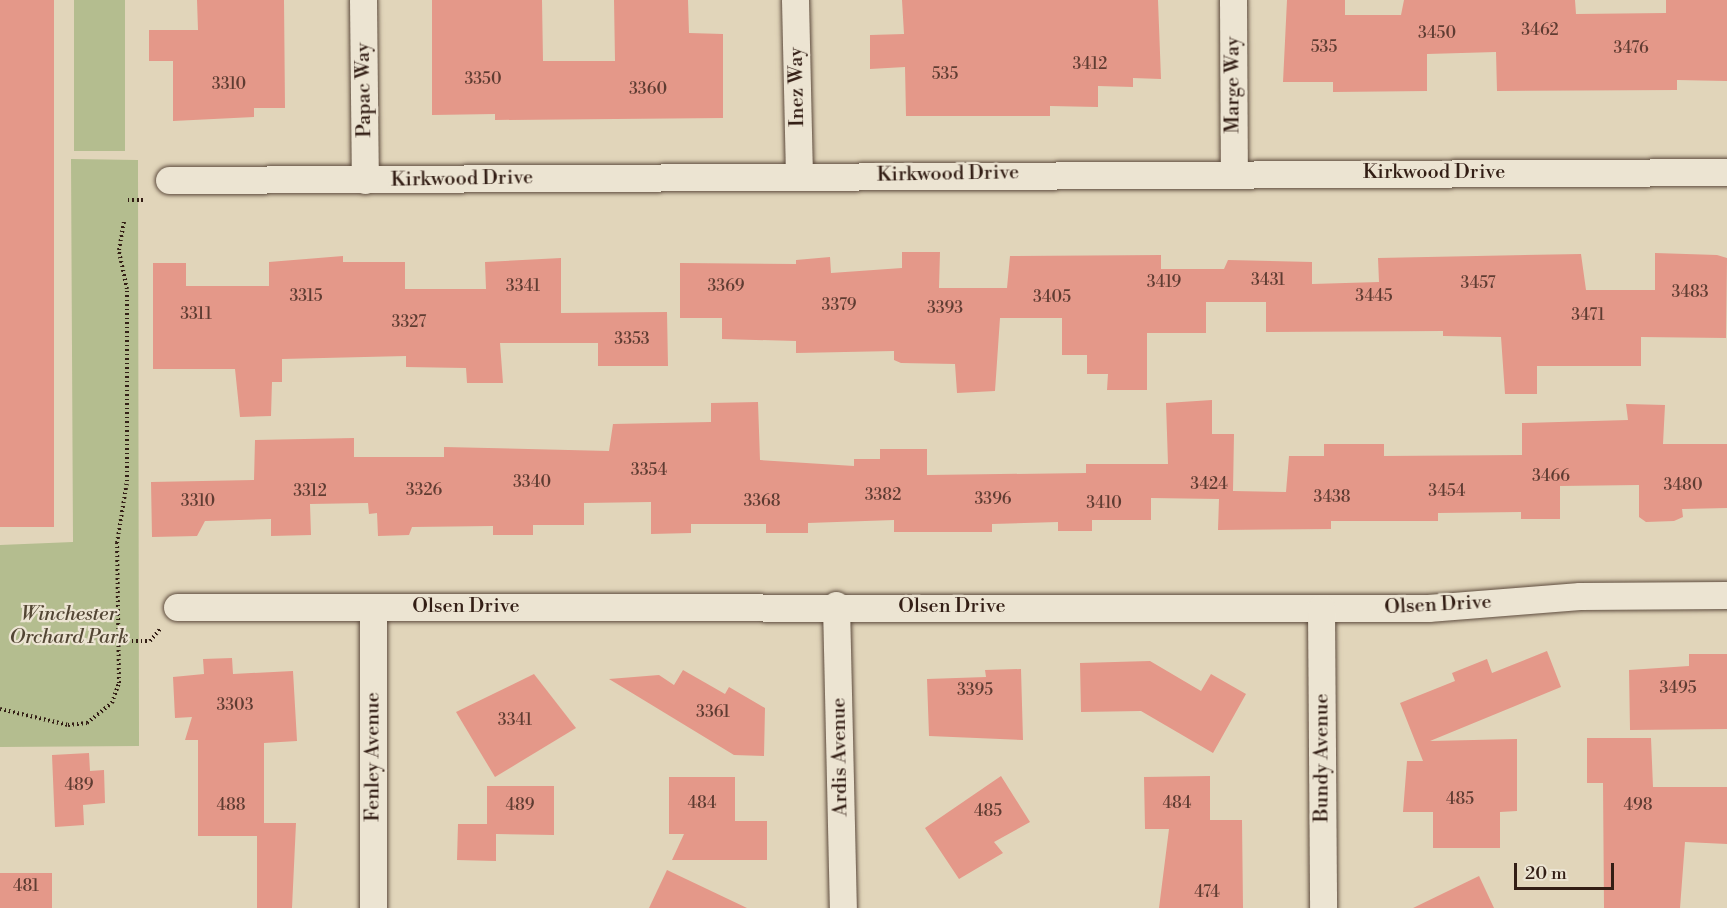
<!DOCTYPE html>
<style>
body{margin:0}
#map{position:relative;width:1727px;height:908px;overflow:hidden;background:#e1d5ba;font-family:"Libre Bodoni",serif}
div>[style]{position:absolute}
.green>*{inset:0;background:#b4bd8f;transform-origin:0 0}
.building>*{inset:0;background:#e49889;transform-origin:0 0}
.path>*{height:4px;margin-top:-2px;transform-origin:0;background:repeating-linear-gradient(90deg,#331e15 0 1.5px,transparent 0 4.5px)}
.roads{filter:drop-shadow(0 0 2px #5e4c3e) drop-shadow(0 0 2px #5e4c3e)}
.street>*{height:27px;margin:-13.5px;padding:0 13.5px;transform-origin:13.5px;border-radius:13.5px;background:#ece4d2}
span{translate:-50% -50%;white-space:nowrap;text-align:center;line-height:1.15;-webkit-text-stroke:4.5px #ece4d2;paint-order:stroke}
.number-label{font-size:16px;color:#5f3c32}
.number-label span{-webkit-text-stroke-width:0}
.street-label{font-size:20px;color:#331e15}
.park-label{font-size:20px;color:#534634;font-style:italic}
.scale{position:absolute;left:1514px;top:863px;width:100px;height:27px;box-sizing:border-box;border:3px solid #331e15;border-top:0;padding-left:8px;font-size:18px;line-height:21px;white-space:nowrap;color:#331e15;-webkit-text-stroke:4px #ece4d2;paint-order:stroke}
</style>
<div id="map">
<div class="green">
<i style="left:74px;top:0;width:51px;height:151px"></i>
<i style="clip-path:polygon(71px 159px,138px 160px,139px 746px,0 747px,0 545px,73px 542px)"></i>
</div>
<div class="building">
<i style="left:0;top:0;width:54px;height:527px"></i>
<i style="clip-path:polygon(197px 0,284px 0,285px 108px,254px 108px,254px 117px,173px 121px,173px 61px,149px 61px,149px 30px,198px 30px)"></i>
<i style="clip-path:polygon(432px 0,542px 0,543px 61px,615px 61px,614px 0,688px 0,689px 33px,723px 34px,723px 118px,495px 120px,495px 114px,432px 115px)"></i>
<i style="clip-path:polygon(902px 0,1158px 0,1161px 79px,1133px 78px,1133px 87px,1098px 86px,1098px 107px,1050px 106px,1050px 116px,906px 116px,905px 67px,870px 69px,870px 35px,904px 34px)"></i>
<i style="clip-path:polygon(1287px 0,1345px 0,1345px 15px,1401px 15px,1404px 0,1575px 0,1576px 14px,1666px 13px,1666px 0,1727px 0,1727px 81px,1677px 80px,1677px 90px,1497px 91px,1496px 52px,1427px 54px,1427px 91px,1333px 92px,1333px 82px,1283px 82px)"></i>
<i style="clip-path:polygon(902px 252px,940px 252px,939px 288px,1007px 288px,1010px 256px,1161px 255px,1161px 269px,1224px 269px,1228px 260px,1312px 262px,1312px 284px,1379px 282px,1378px 258px,1581px 254px,1586px 290px,1655px 290px,1655px 253px,1717px 255px,1727px 258px,1726px 338px,1641px 337px,1641px 366px,1537px 366px,1537px 394px,1505px 394px,1501px 337px,1443px 336px,1443px 331px,1266px 332px,1266px 302px,1206px 302px,1206px 333px,1147px 333px,1147px 390px,1107px 390px,1108px 374px,1087px 374px,1087px 355px,1062px 355px,1062px 318px,1000px 318px,995px 391px,957px 393px,955px 364px,901px 363px,894px 360px,894px 351px,796px 353px,796px 341px,722px 339px,722px 318px,680px 318px,680px 263px,796px 264px,796px 260px,830px 257px,831px 273px,902px 268px)"></i>
<i style="clip-path:polygon(343px 256px,343px 262px,405px 262px,405px 289px,486px 289px,485px 262px,561px 258px,561px 313px,667px 312px,668px 366px,598px 366px,598px 343px,500px 343px,503px 383px,467px 383px,466px 368px,406px 367px,406px 356px,282px 359px,282px 382px,272px 382px,271px 416px,240px 417px,235px 369px,153px 369px,153px 263px,186px 263px,186px 286px,269px 286px,269px 262px)"></i>
<i style="clip-path:polygon(1212px 400px,1212px 434px,1234px 434px,1233px 491px,1286px 492px,1289px 456px,1324px 456px,1324px 444px,1384px 444px,1384px 456px,1522px 455px,1522px 423px,1628px 420px,1626px 404px,1665px 405px,1663px 444px,1727px 444px,1727px 508px,1682px 509px,1683px 517px,1674px 521px,1646px 522px,1639px 517px,1639px 485px,1560px 486px,1560px 519px,1521px 519px,1521px 512px,1438px 513px,1438px 521px,1331px 521px,1331px 529px,1218px 530px,1219px 499px,1151px 498px,1151px 520px,1092px 520px,1092px 531px,1058px 531px,1058px 522px,992px 524px,992px 532px,894px 532px,894px 520px,808px 523px,808px 533px,766px 533px,766px 524px,691px 524px,691px 533px,651px 534px,651px 502px,584px 503px,584px 525px,533px 525px,533px 535px,493px 535px,493px 526px,412px 527px,409px 535px,378px 536px,377px 513px,369px 514px,368px 503px,310px 504px,311px 535px,271px 536px,271px 519px,205px 521px,197px 536px,152px 537px,151px 482px,254px 480px,255px 440px,354px 438px,354px 457px,444px 457px,444px 447px,609px 451px,613px 424px,711px 422px,711px 403px,758px 402px,760px 460px,854px 466px,854px 459px,880px 459px,880px 449px,927px 449px,927px 475px,1086px 473px,1086px 464px,1168px 464px,1166px 403px)"></i>
<i style="clip-path:polygon(1547px 651px,1561px 687px,1430px 741px,1517px 739px,1517px 811px,1500px 812px,1500px 848px,1433px 848px,1433px 812px,1403px 812px,1407px 761px,1423px 761px,1400px 703px,1455px 681px,1452px 673px,1487px 659px,1492px 673px)"></i>
<i style="clip-path:polygon(1689px 654px,1727px 654px,1727px 729px,1630px 730px,1629px 670px,1689px 666px)"></i>
<i style="clip-path:polygon(232px 658px,233px 674px,293px 671px,297px 741px,264px 743px,264px 823px,296px 823px,292px 908px,257px 908px,257px 836px,198px 836px,198px 740px,185px 740px,192px 717px,175px 718px,173px 677px,204px 674px,203px 659px)"></i>
<i style="clip-path:polygon(1150px 661px,1201px 691px,1211px 674px,1246px 694px,1213px 753px,1141px 711px,1081px 712px,1080px 663px)"></i>
<i style="clip-path:polygon(1021px 669px,1023px 740px,929px 736px,927px 679px,986px 677px,985px 670px)"></i>
<i style="clip-path:polygon(683px 670px,725px 694px,729px 687px,765px 708px,764px 756px,734px 755px,609px 679px,659px 675px,674px 685px)"></i>
<i style="clip-path:polygon(534px 674px,576px 728px,495px 777px,456px 712px)"></i>
<i style="clip-path:polygon(1587px 738px,1651px 738px,1653px 787px,1727px 787px,1727px 844px,1685px 842px,1680px 908px,1604px 908px,1603px 783px,1587px 783px)"></i>
<i style="clip-path:polygon(89px 753px,90px 771px,104px 770px,105px 803px,83px 805px,84px 825px,55px 827px,52px 755px)"></i>
<i style="clip-path:polygon(1001px 776px,1030px 822px,994px 842px,1003px 853px,959px 879px,925px 828px)"></i>
<i style="clip-path:polygon(1210px 776px,1210px 820px,1242px 820px,1243px 908px,1159px 908px,1169px 829px,1145px 829px,1144px 777px)"></i>
<i style="clip-path:polygon(669px 777px,735px 777px,735px 821px,767px 821px,767px 860px,672px 860px,684px 834px,669px 834px)"></i>
<i style="clip-path:polygon(487px 786px,554px 786px,554px 835px,496px 834px,496px 861px,457px 860px,458px 824px,487px 824px)"></i>
<i style="clip-path:polygon(667px 870px,747px 908px,649px 908px)"></i>
<i style="left:0;top:873px;width:52px;height:35px"></i>
<i style="clip-path:polygon(1479px 876px,1494px 908px,1413px 908px)"></i>
</div>
<div class="path">
<i style="left:128px;top:200px;width:17px"></i>
<i style="left:118px;top:641px;width:32px"></i>
<i style="left:150px;top:641px;width:16px;rotate:-50deg"></i>
<i style="left:0;top:709px;width:70px;rotate:13.2deg"></i>
<i style="left:68px;top:725px;width:19px;rotate:-6deg"></i>
<i style="left:87px;top:723px;width:32px;rotate:-39deg"></i>
<i style="left:112px;top:703px;width:21px;rotate:-71deg"></i>
<i style="left:119px;top:683px;width:140px;rotate:-90.8deg"></i>
<i style="left:117px;top:543px;width:63px;rotate:-80.8deg"></i>
<i style="left:127px;top:481px;width:192px;rotate:-90deg"></i>
<i style="left:127px;top:289px;width:40px;rotate:-102deg"></i>
<i style="left:119px;top:250px;width:29px;rotate:-80deg"></i>
</div>
<div class="roads">
<div class="street">
<i style="left:363px;top:0;width:180px;rotate:89.4deg"></i>
<i style="left:795px;top:0;width:175px;rotate:88.7deg"></i>
<i style="left:1233px;top:0;width:171px;rotate:89.7deg"></i>
<i style="left:169px;top:180px;width:1558px;rotate:-0.29deg"></i>
<i style="left:836px;top:605px;width:303px;rotate:88.7deg"></i>
<i style="left:177px;top:607px;width:1251px;rotate:0.05deg"></i>
<i style="left:1428px;top:608px;width:152px;rotate:-4.5deg"></i>
<i style="left:1580px;top:596px;width:147px;rotate:-0.4deg"></i>
<i style="left:1321px;top:608px;width:300px;rotate:89.6deg"></i>
<i style="left:373px;top:908px;width:301px;rotate:-90deg"></i>
</div>
</div>
<div class="number-label">
<span style="left:1540px;top:30px">3462</span>
<span style="left:1437px;top:33px">3450</span>
<span style="left:1324px;top:47px">535</span>
<span style="left:1631px;top:48px">3476</span>
<span style="left:1090px;top:64px">3412</span>
<span style="left:945px;top:74px">535</span>
<span style="left:483px;top:79px">3350</span>
<span style="left:229px;top:84px">3310</span>
<span style="left:648px;top:89px">3360</span>
<span style="left:1268px;top:280px">3431</span>
<span style="left:1164px;top:282px">3419</span>
<span style="left:1478px;top:283px">3457</span>
<span style="left:523px;top:286px">3341</span>
<span style="left:726px;top:286px">3369</span>
<span style="left:1690px;top:292px">3483</span>
<span style="left:306px;top:296px">3315</span>
<span style="left:1374px;top:296px">3445</span>
<span style="left:1052px;top:297px">3405</span>
<span style="left:839px;top:305px">3379</span>
<span style="left:945px;top:308px">3393</span>
<span style="left:196px;top:314px">3311</span>
<span style="left:1588px;top:315px">3471</span>
<span style="left:409px;top:322px">3327</span>
<span style="left:632px;top:339px">3353</span>
<span style="left:649px;top:470px">3354</span>
<span style="left:1551px;top:476px">3466</span>
<span style="left:532px;top:482px">3340</span>
<span style="left:1209px;top:484px">3424</span>
<span style="left:1683px;top:485px">3480</span>
<span style="left:424px;top:490px">3326</span>
<span style="left:310px;top:491px">3312</span>
<span style="left:1447px;top:491px">3454</span>
<span style="left:883px;top:495px">3382</span>
<span style="left:1332px;top:497px">3438</span>
<span style="left:993px;top:499px">3396</span>
<span style="left:198px;top:501px">3310</span>
<span style="left:762px;top:501px">3368</span>
<span style="left:1104px;top:503px">3410</span>
<span style="left:1678px;top:688px">3495</span>
<span style="left:975px;top:690px">3395</span>
<span style="left:235px;top:705px">3303</span>
<span style="left:713px;top:712px">3361</span>
<span style="left:515px;top:720px">3341</span>
<span style="left:79px;top:785px">489</span>
<span style="left:1460px;top:799px">485</span>
<span style="left:702px;top:803px">484</span>
<span style="left:1177px;top:803px">484</span>
<span style="left:231px;top:805px">488</span>
<span style="left:520px;top:805px">489</span>
<span style="left:1638px;top:805px">498</span>
<span style="left:988px;top:811px">485</span>
<span style="left:26px;top:886px">481</span>
<span style="left:1207px;top:892px">474</span>
</div>
<div class="street-label">
<span style="left:1233px;top:85px;rotate:-90deg">Marge Way</span>
<span style="left:797px;top:87px;rotate:-91deg">Inez Way</span>
<span style="left:364px;top:90px;rotate:-91deg">Papac Way</span>
<span style="left:1434px;top:172px">Kirkwood Drive</span>
<span style="left:948px;top:174px;rotate:-1deg">Kirkwood Drive</span>
<span style="left:462px;top:179px;rotate:-1deg">Kirkwood Drive</span>
<span style="left:1438px;top:605px;rotate:-3deg">Olsen Drive</span>
<span style="left:466px;top:606px">Olsen Drive</span>
<span style="left:952px;top:606px">Olsen Drive</span>
<span style="left:373px;top:757px;rotate:-90deg">Fenley Avenue</span>
<span style="left:840px;top:757px;rotate:-91deg">Ardis Avenue</span>
<span style="left:1322px;top:758px;rotate:-90deg">Bundy Avenue</span>
</div>
<div class="park-label">
<span style="left:69px;top:626px">Winchester<br>Orchard Park</span>
</div>
<div class="scale">20 m</div>
</div>
